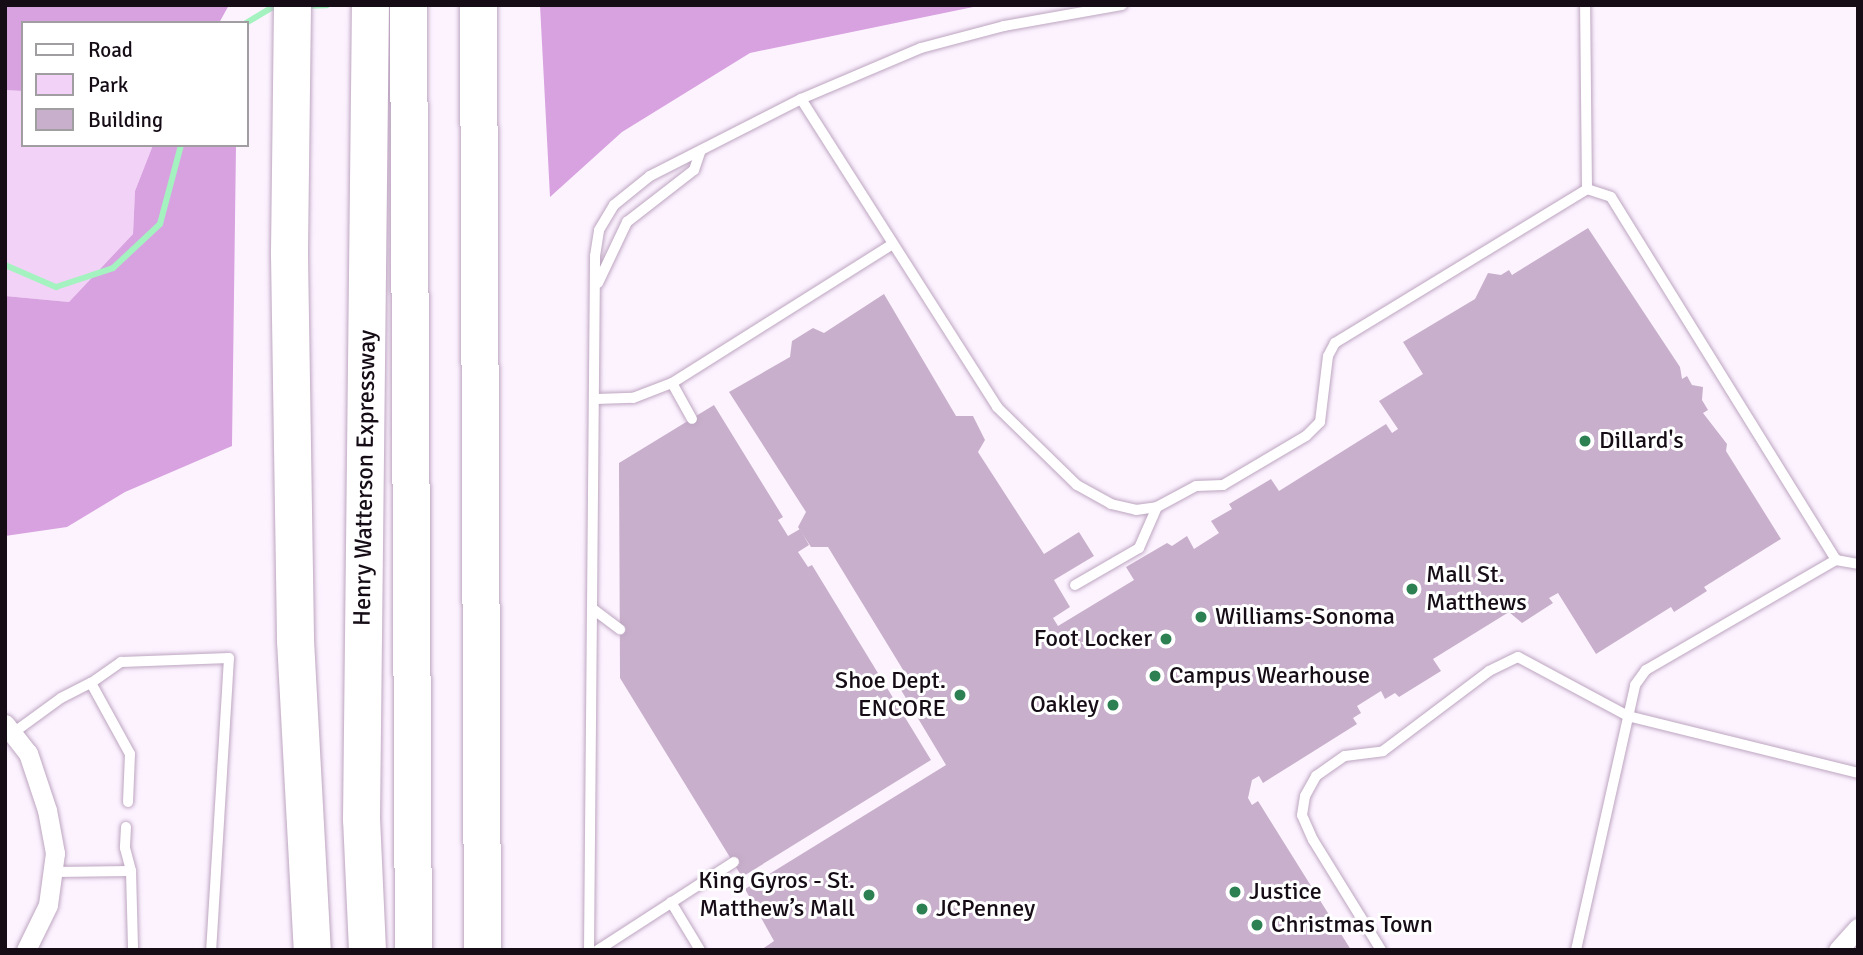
<!DOCTYPE html>
<meta charset="utf-8">
<style>
body{margin:0}
#map{position:relative;width:1863px;height:955px;overflow:hidden;background:#fdf3ff;font-family:Signika,sans-serif}
div>[style]{position:absolute}
.green>*{inset:0;background:#f3d2f7}
.forest>*{inset:0;background:#d7a2df}
.stream>*{height:6px;margin:-3px;padding:0 3px;transform-origin:3px;border-radius:3px;background:#a5f2c1}
.building>*{inset:0;background:#c8afcb}
.roads{filter:drop-shadow(0 0 2px #bda5c1) drop-shadow(0 0 2px #bda5c1)}
.service>*{height:10px;margin:-5px;padding:0 5px;transform-origin:5px;border-radius:5px;background:#fff}
.minor>*{height:19px;margin:-9.5px;padding:0 9.5px;transform-origin:9.5px;border-radius:9.5px;background:#fff}
.motorway>*{height:37px;margin:-18.5px;padding:0 18.5px;transform-origin:18.5px;border-radius:18.5px;background:#fff}
.dots>*{width:19px;height:19px;translate:-50% -50%;box-sizing:border-box;border:4px solid #fff;border-radius:50%}
span{translate:-50% -50%;white-space:nowrap;text-align:center;line-height:1.15;-webkit-text-stroke:6px #fff;paint-order:stroke}
.poi-label{font-size:24px;color:#150c16}
.left{translate:0 -50%;text-align:left}
.right{translate:-100% -50%;text-align:right}
.street-label{font-size:24px;color:#150c16}
.frame{position:absolute;inset:0;border:7px solid #150c16;pointer-events:none}
.legend{position:absolute;left:21px;top:21px;width:228px;height:126px;box-sizing:border-box;background:#fff;border:2px solid #a19ea2;margin:0;padding:9px 12px;list-style:none;font-size:21px;color:#150c16}
.legend li{display:flex;align-items:center;gap:14px;height:35px}
.legend b{width:35px;border:2px solid #a19ea2}
</style>
<div id="map">
<div class="green">
<i style="clip-path:polygon(5px 90px,23px 91px,23px 145px,153px 145px,135px 191px,133px 234px,69px 302px,5px 296px)"></i>
</div>
<div class="forest">
<i style="clip-path:polygon(5px 5px,229px 5px,219px 23px,23px 23px,23px 91px,5px 90px)"></i>
<i style="clip-path:polygon(540px 5px,983px 5px,750px 53px,622px 132px,550px 197px)"></i>
<i style="clip-path:polygon(153px 145px,236px 145px,232px 446px,125px 492px,67px 527px,5px 536px,5px 296px,69px 302px,133px 234px,135px 191px)"></i>
</div>
<div class="stream">
<i style="left:303px;top:6px;width:24px;rotate:-2deg"></i>
<i style="left:246px;top:23px;width:29px;rotate:-31deg"></i>
<i style="left:271px;top:8px;width:11px;rotate:-5deg"></i>
<i style="left:5px;top:265px;width:56px;rotate:23.3deg"></i>
<i style="left:56px;top:287px;width:60px;rotate:-18.4deg"></i>
<i style="left:113px;top:268px;width:64px;rotate:-43.1deg"></i>
<i style="left:160px;top:224px;width:82px;rotate:-75.1deg"></i>
</div>
<div class="building">
<i style="clip-path:polygon(1588px 228px,1680px 367px,1682px 379px,1687px 376px,1692px 385px,1703px 387px,1702px 400px,1708px 410px,1703px 413px,1727px 444px,1726px 451px,1781px 539px,1704px 587px,1707px 591px,1674px 612px,1671px 607px,1596px 654px,1558px 593px,1549px 598px,1553px 603px,1522px 623px,1509px 612px,1433px 659px,1441px 671px,1399px 697px,1395px 693px,1385px 699px,1381px 691px,1357px 706px,1361px 713px,1353px 718px,1357px 724px,1263px 783px,1259px 776px,1252px 780px,1248px 798px,1252px 805px,1258px 801px,1351px 950px,761px 950px,774px 941px,745px 889px,946px 765px,898px 685px,908px 678px,828px 547px,811px 547px,798px 527px,806px 512px,729px 392px,790px 357px,792px 341px,813px 328px,824px 333px,884px 294px,956px 416px,973px 416px,985px 440px,978px 452px,1044px 554px,1079px 532px,1094px 556px,1054px 580px,1070px 607px,1053px 618px,1058px 626px,1134px 580px,1126px 567px,1167px 543px,1172px 546px,1187px 536px,1194px 549px,1219px 533px,1211px 521px,1232px 509px,1229px 504px,1271px 479px,1279px 491px,1386px 424px,1392px 433px,1398px 429px,1379px 401px,1423px 374px,1403px 342px,1475px 299px,1488px 273px,1501px 275px,1509px 270px,1512px 275px)"></i>
<i style="clip-path:polygon(714px 405px,783px 517px,778px 520px,788px 536px,800px 529px,809px 545px,798px 552px,808px 567px,812px 565px,931px 760px,742px 877px,620px 678px,619px 463px)"></i>
</div>
<div class="roads">
<div class="service">
<i style="left:801px;top:99px;width:365px;rotate:57.5deg"></i>
<i style="left:997px;top:407px;width:112px;rotate:44.3deg"></i>
<i style="left:1077px;top:485px;width:39px;rotate:29deg"></i>
<i style="left:1111px;top:504px;width:26px;rotate:13deg"></i>
<i style="left:1136px;top:510px;width:21px;rotate:-8deg"></i>
<i style="left:1157px;top:507px;width:44px;rotate:-28.3deg"></i>
<i style="left:1196px;top:486px;width:27px;rotate:-2deg"></i>
<i style="left:1223px;top:485px;width:96px;rotate:-30.6deg"></i>
<i style="left:1306px;top:436px;width:20px;rotate:-45deg"></i>
<i style="left:1320px;top:422px;width:66px;rotate:-83.1deg"></i>
<i style="left:1328px;top:356px;width:15px;rotate:-62deg"></i>
<i style="left:1335px;top:343px;width:295px;rotate:-31.4deg"></i>
<i style="left:1587px;top:189px;width:184px;rotate:-90.6deg"></i>
<i style="left:1587px;top:189px;width:25px;rotate:18deg"></i>
<i style="left:1611px;top:197px;width:427px;rotate:58.2deg"></i>
<i style="left:1836px;top:560px;width:22px;rotate:10deg"></i>
<i style="left:598px;top:283px;width:68px;rotate:-64.6deg"></i>
<i style="left:627px;top:222px;width:85px;rotate:-37.8deg"></i>
<i style="left:694px;top:170px;width:21px;rotate:-71deg"></i>
<i style="left:672px;top:383px;width:41px;rotate:60.9deg"></i>
<i style="left:596px;top:399px;width:37px;rotate:-2deg"></i>
<i style="left:633px;top:398px;width:42px;rotate:-21deg"></i>
<i style="left:672px;top:383px;width:261px;rotate:-32.2deg"></i>
<i style="left:1075px;top:585px;width:74px;rotate:-30deg"></i>
<i style="left:1139px;top:548px;width:45px;rotate:-66.3deg"></i>
<i style="left:593px;top:609px;width:34px;rotate:37deg"></i>
<i style="left:91px;top:683px;width:37px;rotate:-35deg"></i>
<i style="left:121px;top:662px;width:108px;rotate:-2.1deg"></i>
<i style="left:229px;top:658px;width:293px;rotate:93.5deg"></i>
<i style="left:13px;top:733px;width:59px;rotate:-36.1deg"></i>
<i style="left:61px;top:698px;width:34px;rotate:-27deg"></i>
<i style="left:91px;top:683px;width:81px;rotate:61.2deg"></i>
<i style="left:130px;top:754px;width:48px;rotate:92.4deg"></i>
<i style="left:126px;top:827px;width:21px;rotate:93deg"></i>
<i style="left:125px;top:848px;width:24px;rotate:75deg"></i>
<i style="left:55px;top:872px;width:76px;rotate:-0.8deg"></i>
<i style="left:131px;top:871px;width:79px;rotate:88.5deg"></i>
<i style="left:671px;top:902px;width:56px;rotate:58.9deg"></i>
<i style="left:589px;top:950px;width:694px;rotate:-89.5deg"></i>
<i style="left:595px;top:256px;width:26px;rotate:-81deg"></i>
<i style="left:599px;top:230px;width:29px;rotate:-59deg"></i>
<i style="left:614px;top:205px;width:46px;rotate:-38.9deg"></i>
<i style="left:650px;top:176px;width:169px;rotate:-27deg"></i>
<i style="left:801px;top:99px;width:130px;rotate:-23deg"></i>
<i style="left:921px;top:48px;width:86px;rotate:-14.8deg"></i>
<i style="left:1004px;top:26px;width:120px;rotate:-10.1deg"></i>
<i style="left:598px;top:950px;width:162px;rotate:-32.9deg"></i>
<i style="left:1381px;top:950px;width:129px;rotate:-121.7deg"></i>
<i style="left:1313px;top:840px;width:27px;rotate:-114deg"></i>
<i style="left:1302px;top:815px;width:19px;rotate:-81deg"></i>
<i style="left:1305px;top:796px;width:23px;rotate:-61deg"></i>
<i style="left:1316px;top:776px;width:35px;rotate:-35deg"></i>
<i style="left:1345px;top:756px;width:38px;rotate:-7deg"></i>
<i style="left:1383px;top:751px;width:133px;rotate:-37deg"></i>
<i style="left:1489px;top:671px;width:32px;rotate:-26deg"></i>
<i style="left:1518px;top:657px;width:125px;rotate:28.2deg"></i>
<i style="left:1628px;top:716px;width:237px;rotate:13.9deg"></i>
<i style="left:1576px;top:950px;width:271px;rotate:-77.4deg"></i>
<i style="left:1635px;top:685px;width:19px;rotate:-54deg"></i>
<i style="left:1646px;top:670px;width:220px;rotate:-30.1deg"></i>
</div>
<div class="minor">
<i style="left:5px;top:724px;width:37px;rotate:52deg"></i>
<i style="left:28px;top:753px;width:60px;rotate:71.6deg"></i>
<i style="left:47px;top:810px;width:44px;rotate:79.5deg"></i>
<i style="left:55px;top:853px;width:52px;rotate:97.7deg"></i>
<i style="left:48px;top:905px;width:50px;rotate:116.1deg"></i>
<i style="left:1838px;top:950px;width:30px;rotate:-48deg"></i>
</div>
<div class="motorway">
<i style="left:292px;top:5px;width:250px;rotate:90.7deg"></i>
<i style="left:289px;top:255px;width:385px;rotate:89.1deg"></i>
<i style="left:295px;top:640px;width:310px;rotate:86.9deg"></i>
<i style="left:408px;top:5px;width:945px;rotate:89.7deg"></i>
<i style="left:478px;top:5px;width:945px;rotate:89.76deg"></i>
<i style="left:367px;top:950px;width:131px;rotate:-92.6deg"></i>
<i style="left:361px;top:819px;width:814px;rotate:-89.37deg"></i>
</div>
</div>
<div class="dots">
<i style="left:1585px;top:441px;background:#2c8052"></i>
<i style="left:1412px;top:589px;background:#2c8052"></i>
<i style="left:1201px;top:617px;background:#2c8052"></i>
<i style="left:1166px;top:639px;background:#2c8052"></i>
<i style="left:1155px;top:676px;background:#2c8052"></i>
<i style="left:960px;top:695px;background:#2c8052"></i>
<i style="left:1113px;top:705px;background:#2c8052"></i>
<i style="left:1235px;top:892px;background:#2c8052"></i>
<i style="left:869px;top:895px;background:#2c8052"></i>
<i style="left:922px;top:909px;background:#2c8052"></i>
<i style="left:1257px;top:925px;background:#2c8052"></i>
</div>
<div class="poi-label">
<span class="left" style="left:1599px;top:441px">Dillard's</span>
<span class="left" style="left:1426px;top:589px">Mall St.<br>Matthews</span>
<span class="left" style="left:1215px;top:617px">Williams-Sonoma</span>
<span class="right" style="left:1152px;top:639px">Foot Locker</span>
<span class="left" style="left:1169px;top:676px">Campus Wearhouse</span>
<span class="right" style="left:946px;top:695px">Shoe Dept.<br>ENCORE</span>
<span class="right" style="left:1099px;top:705px">Oakley</span>
<span class="right" style="left:855px;top:895px">King Gyros - St.<br>Matthew’s Mall</span>
<span class="left" style="left:1249px;top:892px">Justice</span>
<span class="left" style="left:936px;top:909px">JCPenney</span>
<span class="left" style="left:1271px;top:925px">Christmas Town</span>
</div>
<div class="street-label">
<span style="left:365px;top:478px;rotate:-89deg">Henry Watterson Expressway</span>
</div>
<div class="frame"></div>
<ul class="legend">
<li><b style="height:9px;background:#fff"></b>Road</li>
<li><b style="height:19px;background:#f3d2f7"></b>Park</li>
<li><b style="height:19px;background:#c8afcb"></b>Building</li>
</ul>
</div>
